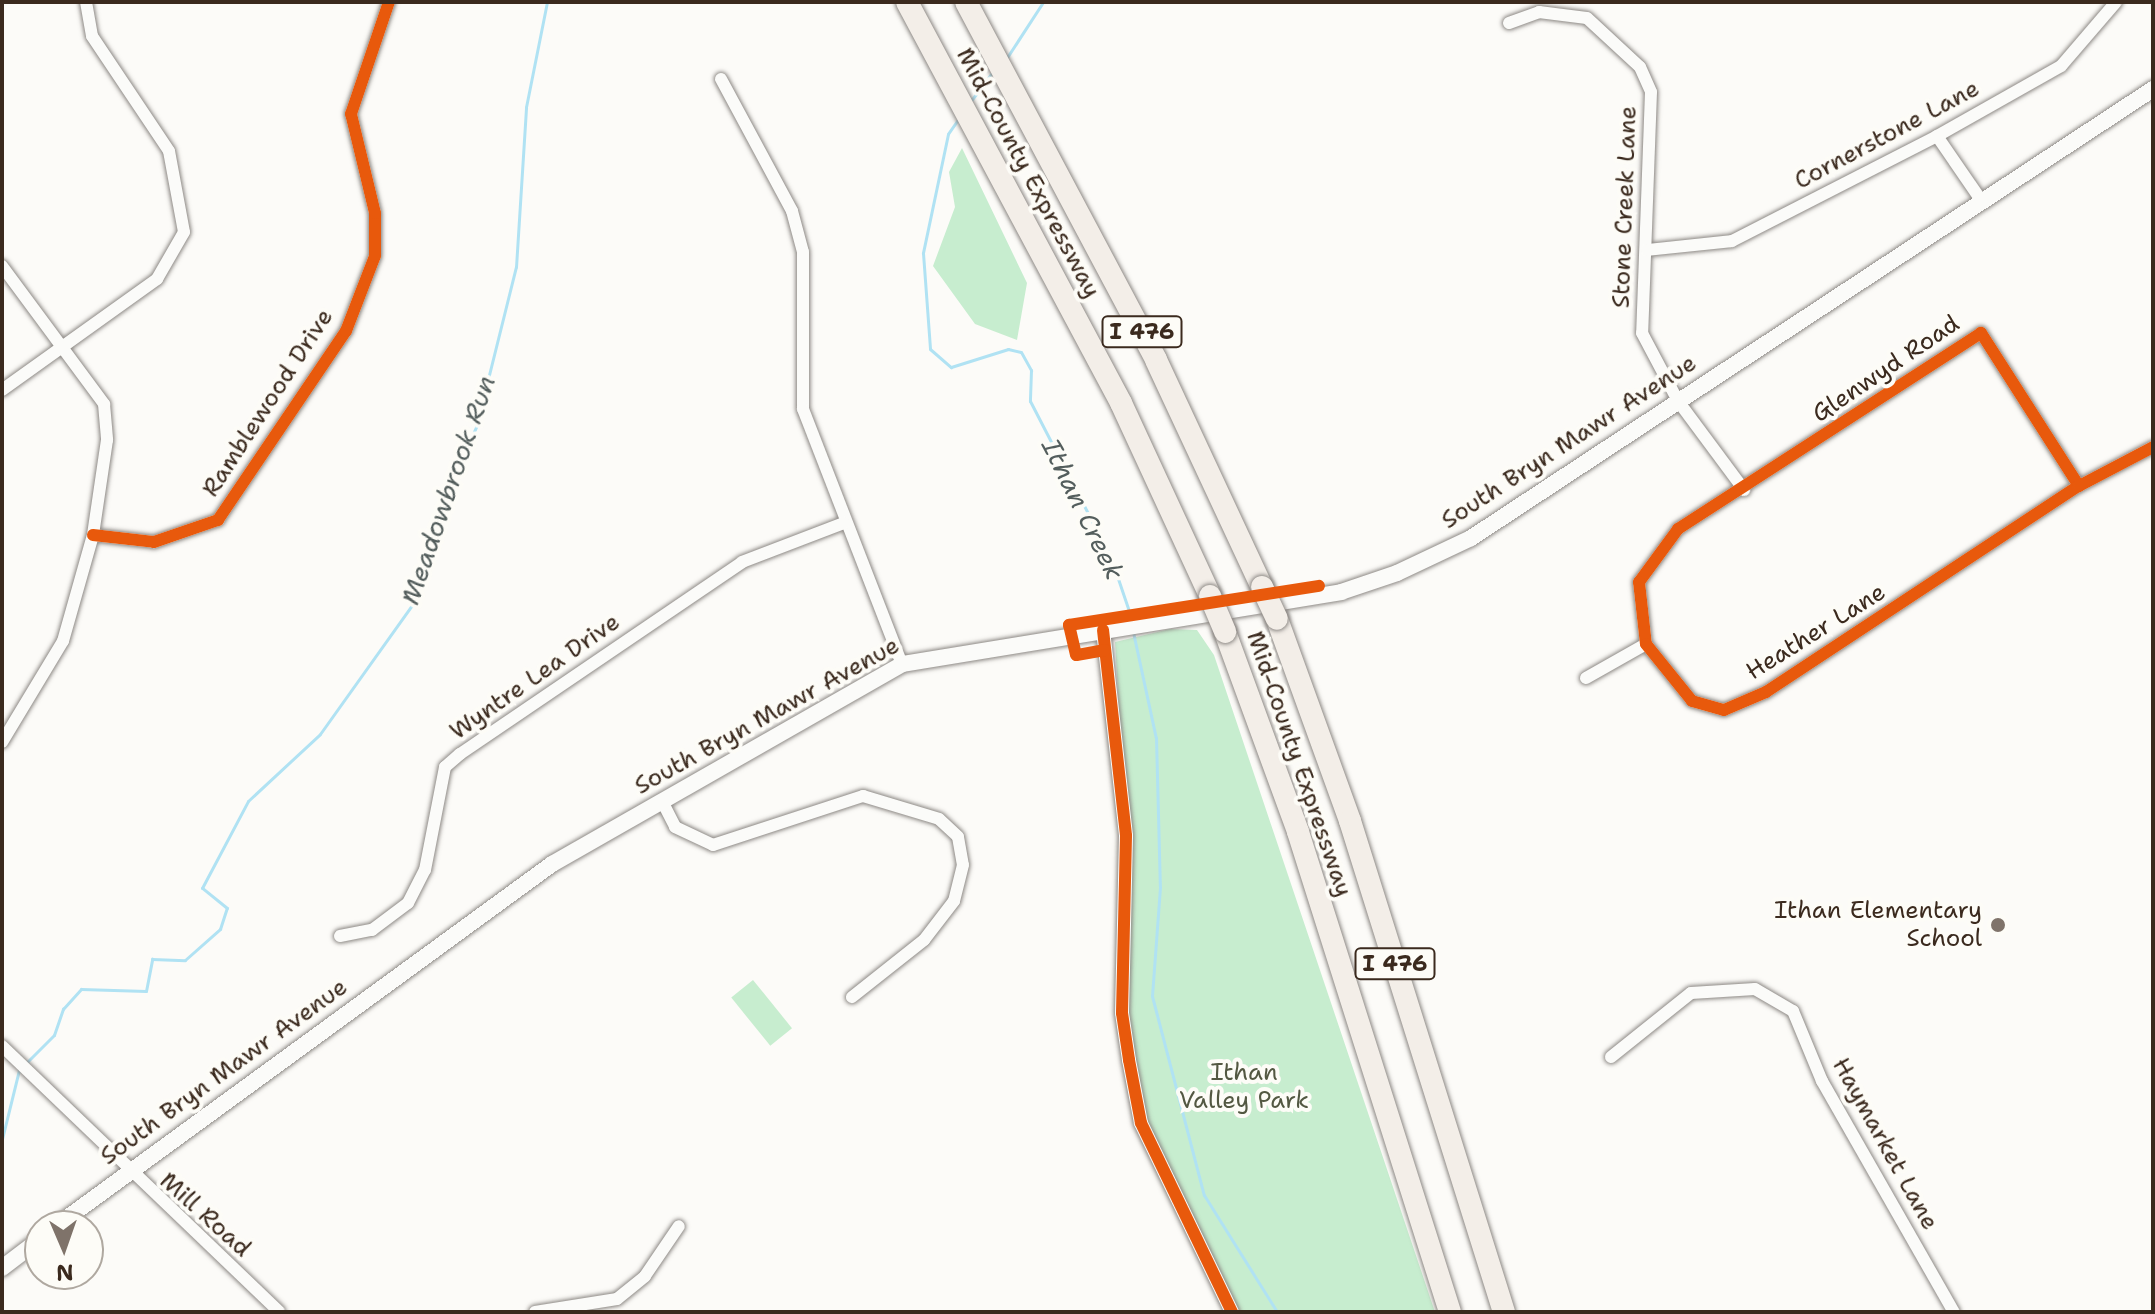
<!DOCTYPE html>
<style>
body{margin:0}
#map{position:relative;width:2155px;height:1314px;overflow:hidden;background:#fcfbf8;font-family:"Shantell Sans",sans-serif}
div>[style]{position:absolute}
.green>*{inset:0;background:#c7edcf;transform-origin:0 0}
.stream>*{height:3px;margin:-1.5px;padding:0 1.5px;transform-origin:1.5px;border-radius:1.5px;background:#b0e2f3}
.roads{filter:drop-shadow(0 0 2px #8d8985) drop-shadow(0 0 2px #8d8985)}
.minor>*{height:12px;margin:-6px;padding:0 6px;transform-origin:6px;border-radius:6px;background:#fbfbf9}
.tertiary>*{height:14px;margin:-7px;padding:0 7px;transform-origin:7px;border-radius:7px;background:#fbfbf9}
.secondary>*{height:16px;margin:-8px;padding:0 8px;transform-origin:8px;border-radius:8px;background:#fbfbf9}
.motorway>*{height:22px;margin:-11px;padding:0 11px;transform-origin:11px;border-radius:11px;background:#f3eee8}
.bridges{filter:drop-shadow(0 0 2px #8d8985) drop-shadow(0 0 2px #8d8985)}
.motorway-bridge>*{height:22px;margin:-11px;padding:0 11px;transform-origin:11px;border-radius:11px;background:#f3eee8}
.cycleway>*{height:12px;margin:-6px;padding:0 6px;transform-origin:6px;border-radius:6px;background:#e8590c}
.dots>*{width:22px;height:22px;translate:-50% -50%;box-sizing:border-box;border:4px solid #fdfcf7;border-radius:50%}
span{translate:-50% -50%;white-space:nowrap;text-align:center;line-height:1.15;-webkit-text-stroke:8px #fdfcf7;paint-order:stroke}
.shield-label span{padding:2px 6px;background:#fdfcf7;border:2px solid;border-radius:6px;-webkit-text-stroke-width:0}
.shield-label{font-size:22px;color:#3b2a1e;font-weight:700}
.street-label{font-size:24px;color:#3b2a1e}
.poi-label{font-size:24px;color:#3b2a1e}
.right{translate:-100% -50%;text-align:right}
.park-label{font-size:24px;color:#535842}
.water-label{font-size:26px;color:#545e5d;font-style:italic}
.frame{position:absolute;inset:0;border:4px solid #3b2a1e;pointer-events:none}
.north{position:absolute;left:24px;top:1210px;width:80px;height:80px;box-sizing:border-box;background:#fdfcf7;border:2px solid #afa8a0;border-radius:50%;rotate:178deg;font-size:22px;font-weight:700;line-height:32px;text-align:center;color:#3b2a1e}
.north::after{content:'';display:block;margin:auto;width:28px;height:36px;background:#7f736a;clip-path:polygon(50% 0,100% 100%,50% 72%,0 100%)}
</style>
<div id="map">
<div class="green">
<i style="clip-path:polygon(962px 148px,1027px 283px,1017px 340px,975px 324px,933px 266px,955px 207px,949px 172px)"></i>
<i style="clip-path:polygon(1170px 629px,1197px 630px,1214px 655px,1435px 1312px,1232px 1312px,1141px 1123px,1122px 1013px,1130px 898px,1115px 642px)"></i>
<i style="left:753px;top:980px;width:62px;height:28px;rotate:51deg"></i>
</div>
<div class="stream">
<i style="left:1006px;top:59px;width:68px;rotate:-57deg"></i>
<i style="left:970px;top:102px;width:36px;rotate:-53deg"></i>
<i style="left:959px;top:118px;width:19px;rotate:125deg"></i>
<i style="left:948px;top:134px;width:122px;rotate:101.9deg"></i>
<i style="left:923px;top:253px;width:96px;rotate:85.8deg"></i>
<i style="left:930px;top:349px;width:28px;rotate:41deg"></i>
<i style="left:951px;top:367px;width:60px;rotate:-17.5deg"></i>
<i style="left:1008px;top:349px;width:13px;rotate:13deg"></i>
<i style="left:1021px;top:352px;width:21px;rotate:61deg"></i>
<i style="left:1031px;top:370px;width:31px;rotate:92deg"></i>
<i style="left:1030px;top:401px;width:177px;rotate:62.7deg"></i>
<i style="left:1111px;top:558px;width:65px;rotate:71.3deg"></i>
<i style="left:1133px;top:632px;width:108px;rotate:77.8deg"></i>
<i style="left:1156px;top:738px;width:149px;rotate:88.5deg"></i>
<i style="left:1160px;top:887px;width:109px;rotate:94.2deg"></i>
<i style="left:1152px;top:996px;width:206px;rotate:75.4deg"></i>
<i style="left:1204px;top:1195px;width:138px;rotate:58deg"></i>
<i style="left:25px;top:1064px;width:41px;rotate:-45deg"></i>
<i style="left:54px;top:1035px;width:28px;rotate:-71deg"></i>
<i style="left:63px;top:1009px;width:27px;rotate:-48deg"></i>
<i style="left:81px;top:989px;width:65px;rotate:1.8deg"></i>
<i style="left:146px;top:991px;width:33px;rotate:-79deg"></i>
<i style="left:152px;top:959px;width:33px;rotate:2deg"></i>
<i style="left:185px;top:960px;width:47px;rotate:-41.5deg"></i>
<i style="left:220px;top:929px;width:22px;rotate:-72deg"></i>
<i style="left:227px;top:908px;width:32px;rotate:-141deg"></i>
<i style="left:202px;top:888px;width:98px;rotate:-62.1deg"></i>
<i style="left:248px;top:801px;width:98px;rotate:-42.9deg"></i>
<i style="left:320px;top:734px;width:162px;rotate:-54.5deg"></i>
<i style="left:414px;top:602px;width:91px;rotate:-76deg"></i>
<i style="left:436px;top:514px;width:96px;rotate:-65.3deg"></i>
<i style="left:476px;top:427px;width:165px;rotate:-76deg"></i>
<i style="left:516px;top:267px;width:160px;rotate:-86.4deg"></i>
<i style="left:526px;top:107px;width:107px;rotate:-78.7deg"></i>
<i style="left:2px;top:1139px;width:71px;rotate:-76.2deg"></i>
</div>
<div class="roads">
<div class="minor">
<i style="left:1509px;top:23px;width:32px;rotate:-20deg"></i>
<i style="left:1539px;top:12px;width:48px;rotate:7.1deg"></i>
<i style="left:1587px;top:18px;width:72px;rotate:42.8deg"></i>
<i style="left:1640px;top:67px;width:27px;rotate:66deg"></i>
<i style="left:1651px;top:92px;width:241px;rotate:92.1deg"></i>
<i style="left:1642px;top:333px;width:77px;rotate:62.1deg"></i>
<i style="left:1678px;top:401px;width:111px;rotate:53.4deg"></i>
<i style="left:721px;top:79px;width:150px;rotate:61.7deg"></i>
<i style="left:792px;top:211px;width:42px;rotate:75deg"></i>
<i style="left:803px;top:252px;width:157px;rotate:90deg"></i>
<i style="left:803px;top:409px;width:274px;rotate:68.8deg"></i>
<i style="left:1937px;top:136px;width:78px;rotate:55.5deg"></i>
<i style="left:1647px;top:250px;width:85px;rotate:-6deg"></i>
<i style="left:1732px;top:241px;width:230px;rotate:-27.1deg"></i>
<i style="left:1937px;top:136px;width:142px;rotate:-29.4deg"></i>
<i style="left:2061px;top:66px;width:84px;rotate:-49.3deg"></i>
<i style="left:2px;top:266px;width:172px;rotate:53.5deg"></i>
<i style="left:104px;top:404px;width:36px;rotate:85deg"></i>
<i style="left:107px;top:440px;width:96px;rotate:98.4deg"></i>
<i style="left:93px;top:535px;width:110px;rotate:105.8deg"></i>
<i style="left:63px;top:641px;width:118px;rotate:121.1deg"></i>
<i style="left:2px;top:390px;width:191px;rotate:-35.6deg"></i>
<i style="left:157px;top:279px;width:54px;rotate:-60.1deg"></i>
<i style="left:184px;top:232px;width:82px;rotate:-100.5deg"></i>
<i style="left:169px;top:151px;width:138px;rotate:-123.8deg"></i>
<i style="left:92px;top:36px;width:35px;rotate:-100deg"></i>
<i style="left:2079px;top:486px;width:182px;rotate:-122.6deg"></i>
<i style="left:1981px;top:333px;width:361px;rotate:147.1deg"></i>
<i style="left:1678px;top:529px;width:66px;rotate:126.3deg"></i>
<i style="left:1639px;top:582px;width:62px;rotate:83.6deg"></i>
<i style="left:1646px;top:644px;width:73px;rotate:51.1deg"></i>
<i style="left:1692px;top:701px;width:33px;rotate:16deg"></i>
<i style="left:1724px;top:710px;width:46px;rotate:-23.2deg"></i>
<i style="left:1766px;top:692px;width:375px;rotate:-33.4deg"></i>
<i style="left:2079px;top:486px;width:84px;rotate:-27.8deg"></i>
<i style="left:93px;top:535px;width:61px;rotate:6.5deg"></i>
<i style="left:154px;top:542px;width:68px;rotate:-19deg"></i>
<i style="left:218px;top:520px;width:228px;rotate:-55.9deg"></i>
<i style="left:346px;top:331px;width:80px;rotate:-68.9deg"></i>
<i style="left:375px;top:256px;width:43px;rotate:-90deg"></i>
<i style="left:375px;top:213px;width:102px;rotate:-103.6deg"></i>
<i style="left:351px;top:114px;width:118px;rotate:-71.3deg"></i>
<i style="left:1586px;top:678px;width:69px;rotate:-29.5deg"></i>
<i style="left:662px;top:801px;width:29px;rotate:63deg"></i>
<i style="left:675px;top:827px;width:42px;rotate:25.3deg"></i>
<i style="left:713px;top:845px;width:158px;rotate:-18.1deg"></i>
<i style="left:863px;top:796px;width:79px;rotate:16.8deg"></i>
<i style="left:939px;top:819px;width:26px;rotate:43deg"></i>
<i style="left:958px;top:837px;width:28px;rotate:80deg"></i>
<i style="left:963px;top:865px;width:37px;rotate:104deg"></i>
<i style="left:954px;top:901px;width:49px;rotate:127.6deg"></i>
<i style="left:924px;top:940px;width:92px;rotate:141.6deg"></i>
<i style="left:340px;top:936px;width:33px;rotate:-11deg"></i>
<i style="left:372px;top:930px;width:45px;rotate:-36.9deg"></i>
<i style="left:408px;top:903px;width:37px;rotate:-63deg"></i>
<i style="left:425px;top:870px;width:105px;rotate:-79deg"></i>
<i style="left:445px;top:767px;width:20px;rotate:-41deg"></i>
<i style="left:460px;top:754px;width:341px;rotate:-34.2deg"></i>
<i style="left:742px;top:562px;width:109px;rotate:-20.9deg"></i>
<i style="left:2px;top:1046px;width:384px;rotate:43.8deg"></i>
<i style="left:1611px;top:1057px;width:102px;rotate:-38.7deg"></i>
<i style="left:1691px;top:993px;width:64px;rotate:-3.6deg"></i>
<i style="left:1755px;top:989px;width:44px;rotate:30.1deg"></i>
<i style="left:1793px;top:1011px;width:76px;rotate:67.5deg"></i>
<i style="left:1822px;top:1081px;width:266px;rotate:60.3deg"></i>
<i style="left:535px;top:1312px;width:83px;rotate:-9deg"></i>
<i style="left:617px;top:1299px;width:36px;rotate:-39deg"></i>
<i style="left:645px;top:1276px;width:60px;rotate:-55.8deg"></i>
</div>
<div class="tertiary">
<i style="left:1103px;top:630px;width:207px;rotate:83.6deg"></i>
<i style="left:1126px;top:836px;width:177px;rotate:91.3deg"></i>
<i style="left:1122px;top:1013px;width:48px;rotate:81.5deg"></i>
<i style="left:1129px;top:1060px;width:64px;rotate:79.2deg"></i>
<i style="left:1141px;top:1123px;width:210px;rotate:64.3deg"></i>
</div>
<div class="secondary">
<i style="left:56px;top:1226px;width:614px;rotate:-36.12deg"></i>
<i style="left:552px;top:864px;width:403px;rotate:-29.7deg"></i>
<i style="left:902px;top:664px;width:445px;rotate:-9.3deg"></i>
<i style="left:1341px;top:592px;width:59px;rotate:-18.7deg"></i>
<i style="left:1397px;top:573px;width:82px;rotate:-25.3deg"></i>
<i style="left:1471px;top:538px;width:817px;rotate:-33.36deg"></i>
<i style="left:2px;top:1268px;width:48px;rotate:-37.3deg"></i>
</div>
<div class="motorway">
<i style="left:907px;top:2px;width:455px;rotate:61.9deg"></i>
<i style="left:1121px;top:403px;width:213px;rotate:65.2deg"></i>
<i style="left:966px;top:2px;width:405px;rotate:62deg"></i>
<i style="left:1156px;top:360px;width:251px;rotate:65deg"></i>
<i style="left:1277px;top:619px;width:215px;rotate:70.1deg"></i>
<i style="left:1350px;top:821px;width:515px;rotate:72.59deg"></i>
<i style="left:1225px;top:632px;width:213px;rotate:69.9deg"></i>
<i style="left:1298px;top:832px;width:503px;rotate:72.43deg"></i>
</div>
</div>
<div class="bridges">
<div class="motorway-bridge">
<i style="left:1262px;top:587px;width:35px;rotate:65deg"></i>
<i style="left:1210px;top:596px;width:39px;rotate:67deg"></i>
</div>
</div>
<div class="cycleway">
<i style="left:2079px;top:486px;width:182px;rotate:-122.6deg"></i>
<i style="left:1981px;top:333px;width:361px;rotate:147.1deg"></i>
<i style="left:1678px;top:529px;width:66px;rotate:126.3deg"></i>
<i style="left:1639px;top:582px;width:62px;rotate:83.6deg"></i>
<i style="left:1646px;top:644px;width:73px;rotate:51.1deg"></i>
<i style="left:1692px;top:701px;width:33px;rotate:16deg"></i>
<i style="left:1724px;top:710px;width:46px;rotate:-23.2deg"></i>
<i style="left:1766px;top:692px;width:375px;rotate:-33.4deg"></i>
<i style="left:2079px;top:486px;width:84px;rotate:-27.8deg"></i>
<i style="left:93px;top:535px;width:61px;rotate:6.5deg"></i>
<i style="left:154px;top:542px;width:68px;rotate:-19deg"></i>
<i style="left:218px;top:520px;width:228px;rotate:-55.9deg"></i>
<i style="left:346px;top:331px;width:80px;rotate:-68.9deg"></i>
<i style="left:375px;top:256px;width:43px;rotate:-90deg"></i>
<i style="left:375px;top:213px;width:102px;rotate:-103.6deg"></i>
<i style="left:351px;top:114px;width:118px;rotate:-71.3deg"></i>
<i style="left:1103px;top:630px;width:207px;rotate:83.6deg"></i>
<i style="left:1126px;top:836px;width:177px;rotate:91.3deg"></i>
<i style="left:1122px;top:1013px;width:48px;rotate:81.5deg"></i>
<i style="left:1129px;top:1060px;width:64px;rotate:79.2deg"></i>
<i style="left:1141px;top:1123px;width:210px;rotate:64.3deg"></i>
<i style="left:1105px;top:650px;width:29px;rotate:170deg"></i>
<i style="left:1076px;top:655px;width:31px;rotate:-103deg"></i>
<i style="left:1069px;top:625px;width:253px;rotate:-8.9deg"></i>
</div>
<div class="dots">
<i style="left:1998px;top:925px;background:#7f736a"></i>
</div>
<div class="shield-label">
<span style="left:1142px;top:332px">I 476</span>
<span style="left:1395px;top:964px">I 476</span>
</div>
<div class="street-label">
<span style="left:1887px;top:135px;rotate:-28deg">Cornerstone Lane</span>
<span style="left:1028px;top:173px;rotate:62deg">Mid-County Expressway</span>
<span style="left:1625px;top:207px;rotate:-88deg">Stone Creek Lane</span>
<span style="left:1886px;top:369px;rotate:-34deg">Glenwyd Road</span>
<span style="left:268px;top:403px;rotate:-57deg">Ramblewood Drive</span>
<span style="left:1569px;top:442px;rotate:-33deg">South Bryn Mawr Avenue</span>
<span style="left:1816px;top:632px;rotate:-32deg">Heather Lane</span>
<span style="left:535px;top:677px;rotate:-35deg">Wyntre Lea Drive</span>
<span style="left:767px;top:716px;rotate:-29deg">South Bryn Mawr Avenue</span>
<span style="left:1299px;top:764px;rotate:71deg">Mid-County Expressway</span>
<span style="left:224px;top:1072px;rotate:-36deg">South Bryn Mawr Avenue</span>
<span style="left:1885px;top:1144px;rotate:61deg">Haymarket Lane</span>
<span style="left:205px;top:1215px;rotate:42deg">Mill Road</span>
</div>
<div class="poi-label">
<span class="right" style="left:1982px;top:925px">Ithan Elementary<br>School</span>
</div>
<div class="park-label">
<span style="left:1244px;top:1087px">Ithan<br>Valley Park</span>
</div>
<div class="water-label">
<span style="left:448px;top:490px;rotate:-71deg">Meadowbrook Run</span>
<span style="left:1083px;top:509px;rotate:64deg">Ithan Creek</span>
</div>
<div class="frame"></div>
<div class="north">N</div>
</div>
